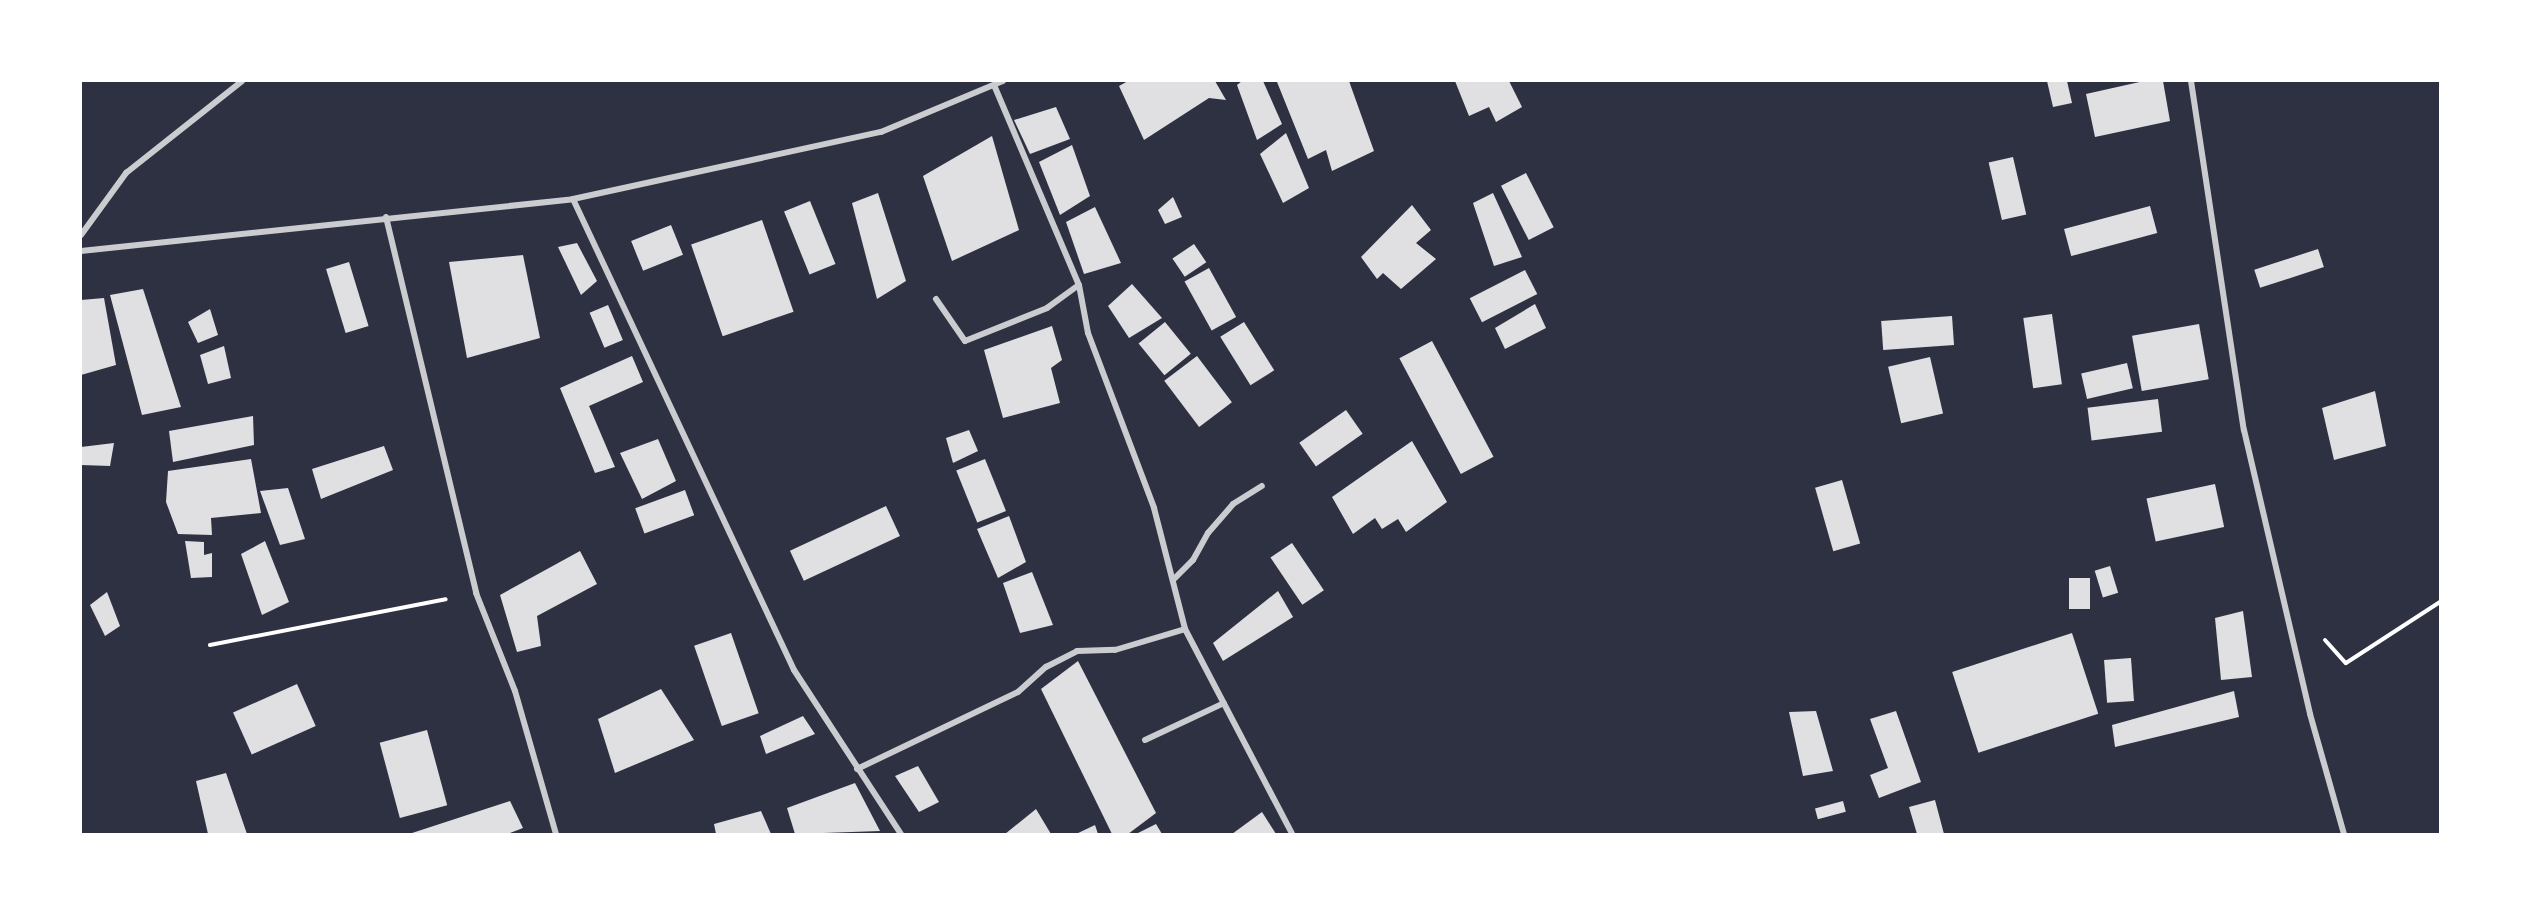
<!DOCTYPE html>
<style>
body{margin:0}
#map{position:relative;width:2521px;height:915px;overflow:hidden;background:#2d3142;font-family:"PT Serif",serif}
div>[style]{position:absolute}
.building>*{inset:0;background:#e0e0e3;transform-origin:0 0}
.path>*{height:4px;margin:-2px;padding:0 2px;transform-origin:2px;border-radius:2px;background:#fff}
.minor>*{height:6px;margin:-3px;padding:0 3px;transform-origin:3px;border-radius:3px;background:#caccd0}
span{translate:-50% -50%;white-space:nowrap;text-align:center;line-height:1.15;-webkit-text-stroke:6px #fff;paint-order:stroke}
.frame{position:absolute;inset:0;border:82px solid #fff;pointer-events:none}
</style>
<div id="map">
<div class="building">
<i style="clip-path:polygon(1128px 81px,1215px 81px,1226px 100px,1209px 98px,1144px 140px,1119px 86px)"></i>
<i style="clip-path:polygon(1242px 81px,1263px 81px,1282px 124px,1257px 140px,1237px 85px)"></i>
<i style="clip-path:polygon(1349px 81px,1374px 151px,1332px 171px,1326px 150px,1308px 159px,1277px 82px)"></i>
<i style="clip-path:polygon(1455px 81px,1509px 81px,1522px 107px,1496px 122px,1489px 107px,1469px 116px)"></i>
<i style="clip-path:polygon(2047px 81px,2067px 81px,2072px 103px,2053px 107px)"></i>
<i style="clip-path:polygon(2144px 81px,2163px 81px,2170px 121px,2095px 137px,2086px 94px)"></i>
<i style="clip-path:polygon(1056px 107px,1070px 139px,1030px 154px,1014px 120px)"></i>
<i style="clip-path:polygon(1286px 133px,1309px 188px,1283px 203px,1260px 154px)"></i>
<i style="clip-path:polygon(992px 136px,1019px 230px,952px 261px,923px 176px)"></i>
<i style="clip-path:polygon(1072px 145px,1090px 196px,1060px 215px,1039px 162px)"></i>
<i style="left:2013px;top:157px;width:59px;height:25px;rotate:77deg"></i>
<i style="left:1526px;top:173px;width:61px;height:28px;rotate:63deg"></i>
<i style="clip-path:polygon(878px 193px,906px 281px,877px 299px,852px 203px)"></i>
<i style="clip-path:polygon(1493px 193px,1522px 257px,1494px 266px,1473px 203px)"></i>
<i style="clip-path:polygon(1173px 197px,1182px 217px,1165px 224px,1158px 210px)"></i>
<i style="left:810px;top:201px;width:68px;height:28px;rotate:68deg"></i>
<i style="clip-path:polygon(1412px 205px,1431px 230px,1416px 243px,1436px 259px,1401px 289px,1383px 273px,1377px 279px,1361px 257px)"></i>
<i style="left:2150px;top:206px;width:28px;height:89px;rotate:75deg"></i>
<i style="clip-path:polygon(1095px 207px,1121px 263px,1084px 274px,1066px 222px)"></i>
<i style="left:762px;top:220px;width:97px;height:75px;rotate:71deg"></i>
<i style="left:671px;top:225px;width:32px;height:43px;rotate:68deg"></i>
<i style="clip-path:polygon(577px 243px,597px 281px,581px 295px,558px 247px)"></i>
<i style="left:1194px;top:244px;width:22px;height:26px;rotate:56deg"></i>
<i style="left:2318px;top:249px;width:19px;height:67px;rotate:72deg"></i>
<i style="clip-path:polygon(523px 255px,540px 338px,467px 358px,449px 262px)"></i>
<i style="left:349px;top:262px;width:67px;height:24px;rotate:73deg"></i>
<i style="left:1209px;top:268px;width:56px;height:28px;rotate:61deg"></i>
<i style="left:1525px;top:270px;width:27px;height:62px;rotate:63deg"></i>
<i style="clip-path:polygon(1132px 284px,1162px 318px,1129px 338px,1108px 306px)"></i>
<i style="clip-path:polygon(143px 289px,181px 407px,142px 415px,110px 295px)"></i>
<i style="clip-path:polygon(104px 298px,116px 365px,81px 375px,81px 300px)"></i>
<i style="clip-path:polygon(1535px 304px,1546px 328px,1505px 349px,1495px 328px)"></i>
<i style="left:608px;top:305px;width:38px;height:20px;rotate:67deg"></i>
<i style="clip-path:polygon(210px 309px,218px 335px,198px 343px,188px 322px)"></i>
<i style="left:2052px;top:314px;width:71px;height:29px;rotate:82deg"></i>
<i style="left:1952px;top:316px;width:29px;height:71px;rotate:86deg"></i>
<i style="left:1165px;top:322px;width:41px;height:34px;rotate:51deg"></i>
<i style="left:1244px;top:322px;width:57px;height:28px;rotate:58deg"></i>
<i style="left:2199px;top:324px;width:56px;height:68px;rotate:80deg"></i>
<i style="clip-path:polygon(1052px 326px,1062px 360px,1051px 368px,1060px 403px,1003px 418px,984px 350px)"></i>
<i style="left:1432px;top:341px;width:131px;height:37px;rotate:62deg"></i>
<i style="clip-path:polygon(224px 346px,231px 378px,208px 384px,200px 355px)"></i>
<i style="clip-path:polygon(632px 356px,643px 382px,589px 406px,615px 467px,595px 473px,560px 388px)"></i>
<i style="left:1197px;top:356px;width:58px;height:41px;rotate:53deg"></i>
<i style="left:1930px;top:357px;width:58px;height:43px;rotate:77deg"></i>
<i style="left:2127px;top:363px;width:26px;height:47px;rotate:77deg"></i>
<i style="clip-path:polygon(2375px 391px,2386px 446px,2334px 460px,2322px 408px)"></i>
<i style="left:2158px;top:399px;width:33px;height:71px;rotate:83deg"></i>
<i style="left:1346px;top:410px;width:29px;height:57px;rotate:55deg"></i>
<i style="clip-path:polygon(253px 416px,254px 445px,173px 462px,169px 431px)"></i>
<i style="clip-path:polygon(969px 430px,978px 451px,953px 463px,946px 438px)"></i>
<i style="clip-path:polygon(658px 439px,676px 481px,642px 499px,620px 453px)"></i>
<i style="clip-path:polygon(1412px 441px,1447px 502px,1406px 532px,1398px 519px,1382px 529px,1375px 518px,1353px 534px,1332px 497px)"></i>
<i style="clip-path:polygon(114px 443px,110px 466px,81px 465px,81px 447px)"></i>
<i style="clip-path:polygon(384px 446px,393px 470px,321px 499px,312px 469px)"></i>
<i style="clip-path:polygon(251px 459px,261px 513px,211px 518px,212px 535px,178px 534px,166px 502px,168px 471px)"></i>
<i style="left:985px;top:459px;width:56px;height:31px;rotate:68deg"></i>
<i style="left:1842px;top:480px;width:66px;height:28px;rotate:74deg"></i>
<i style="left:2215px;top:484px;width:44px;height:70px;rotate:78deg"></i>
<i style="clip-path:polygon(288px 488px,305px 539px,280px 545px,260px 491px)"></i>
<i style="left:685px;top:490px;width:27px;height:53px;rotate:70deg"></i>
<i style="left:886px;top:506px;width:33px;height:106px;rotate:65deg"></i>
<i style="clip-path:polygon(1009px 516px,1026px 562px,998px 578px,977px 529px)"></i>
<i style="clip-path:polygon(185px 541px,204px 542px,204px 555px,212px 553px,212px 577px,191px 578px)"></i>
<i style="clip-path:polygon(265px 541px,289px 602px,262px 615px,241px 554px)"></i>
<i style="left:1292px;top:543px;width:57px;height:26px;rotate:56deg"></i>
<i style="clip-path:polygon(580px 551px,597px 584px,537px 616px,541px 646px,517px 652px,500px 595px)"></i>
<i style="left:2110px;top:566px;width:28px;height:16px;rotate:73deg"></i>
<i style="clip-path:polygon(1032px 572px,1053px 625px,1020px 633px,1003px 583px)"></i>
<i style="left:2090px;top:578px;width:31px;height:21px;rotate:90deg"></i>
<i style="clip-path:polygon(1278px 591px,1293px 617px,1223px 661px,1213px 643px)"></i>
<i style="clip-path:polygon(107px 592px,120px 626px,105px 636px,90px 605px)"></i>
<i style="clip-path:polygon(2243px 611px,2252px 677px,2221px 680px,2215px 618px)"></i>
<i style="left:731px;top:633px;width:85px;height:39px;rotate:71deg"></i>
<i style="left:2072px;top:633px;width:85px;height:126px;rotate:72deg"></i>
<i style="left:2131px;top:658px;width:43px;height:27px;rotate:86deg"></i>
<i style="clip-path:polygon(1078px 661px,1156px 813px,1128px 834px,1112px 834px,1041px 689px)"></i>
<i style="left:297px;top:684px;width:46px;height:70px;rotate:66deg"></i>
<i style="clip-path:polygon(661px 689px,694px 740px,615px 773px,598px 719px)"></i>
<i style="clip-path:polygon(2234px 691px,2239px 717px,2115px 747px,2112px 725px)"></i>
<i style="clip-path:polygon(1816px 711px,1833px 771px,1803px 776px,1789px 712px)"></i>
<i style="clip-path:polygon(1896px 711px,1921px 782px,1879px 798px,1870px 775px,1888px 768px,1870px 719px)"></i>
<i style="clip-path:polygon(803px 716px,815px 734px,766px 754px,760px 736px)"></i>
<i style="left:427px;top:730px;width:78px;height:49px;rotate:75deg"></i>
<i style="clip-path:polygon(918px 766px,939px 802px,919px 812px,895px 776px)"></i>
<i style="clip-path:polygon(226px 773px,247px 834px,208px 834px,196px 781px)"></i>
<i style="clip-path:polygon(855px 783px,880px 831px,795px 834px,787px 808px)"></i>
<i style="clip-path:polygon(1935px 800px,1944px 834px,1917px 834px,1909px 807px)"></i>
<i style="clip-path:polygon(510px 801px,523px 828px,507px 834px,409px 834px)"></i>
<i style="left:1843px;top:801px;width:11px;height:29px;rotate:75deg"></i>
<i style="clip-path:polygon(1036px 809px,1051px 834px,1005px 834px)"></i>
<i style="clip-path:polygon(761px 811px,771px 834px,716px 834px,714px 824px)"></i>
<i style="clip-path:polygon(1262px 812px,1276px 834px,1232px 834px)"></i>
<i style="clip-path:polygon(1156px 824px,1162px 834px,1136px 834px)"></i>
<i style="clip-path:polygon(1095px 825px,1098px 834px,1076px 834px)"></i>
</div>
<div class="path">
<i style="left:2325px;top:640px;width:31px;rotate:48deg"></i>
<i style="left:2346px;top:663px;width:112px;rotate:-33deg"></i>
<i style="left:210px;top:645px;width:240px;rotate:-11deg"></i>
</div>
<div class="minor">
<i style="left:2191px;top:81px;width:353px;rotate:81.4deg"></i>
<i style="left:2244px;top:430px;width:292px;rotate:76.9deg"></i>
<i style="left:2310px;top:714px;width:125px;rotate:74.2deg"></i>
<i style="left:994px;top:85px;width:217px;rotate:67deg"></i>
<i style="left:1079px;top:285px;width:49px;rotate:79.4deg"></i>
<i style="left:1088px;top:333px;width:187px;rotate:69.3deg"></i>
<i style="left:1154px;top:508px;width:125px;rotate:75.6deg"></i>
<i style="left:1185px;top:629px;width:231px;rotate:62.4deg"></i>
<i style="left:573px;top:199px;width:520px;rotate:64.86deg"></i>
<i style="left:794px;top:670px;width:196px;rotate:56.9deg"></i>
<i style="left:386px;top:217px;width:387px;rotate:76.5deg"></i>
<i style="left:476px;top:593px;width:105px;rotate:68.3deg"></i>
<i style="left:515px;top:691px;width:149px;rotate:74deg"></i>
<i style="left:81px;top:235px;width:77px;rotate:-54deg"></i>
<i style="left:126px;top:173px;width:148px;rotate:-38.4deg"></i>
<i style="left:81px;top:251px;width:495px;rotate:-6deg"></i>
<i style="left:573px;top:199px;width:315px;rotate:-12.3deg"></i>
<i style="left:881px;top:132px;width:132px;rotate:-22.7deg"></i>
<i style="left:936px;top:299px;width:51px;rotate:55.4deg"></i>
<i style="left:965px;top:341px;width:88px;rotate:-21.9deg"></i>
<i style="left:1047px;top:308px;width:39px;rotate:-36deg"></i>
<i style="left:1173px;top:580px;width:28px;rotate:-45deg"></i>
<i style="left:1193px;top:560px;width:31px;rotate:-61deg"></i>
<i style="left:1208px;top:533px;width:38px;rotate:-49deg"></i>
<i style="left:1233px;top:504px;width:34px;rotate:-32deg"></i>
<i style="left:1145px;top:740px;width:87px;rotate:-25.1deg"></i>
<i style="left:857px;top:769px;width:178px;rotate:-25.6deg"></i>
<i style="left:1018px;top:692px;width:38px;rotate:-42deg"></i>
<i style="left:1046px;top:667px;width:35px;rotate:-27deg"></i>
<i style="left:1077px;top:651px;width:38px;rotate:-2deg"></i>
<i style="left:1115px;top:650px;width:73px;rotate:-16.7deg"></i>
</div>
<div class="frame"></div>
</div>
